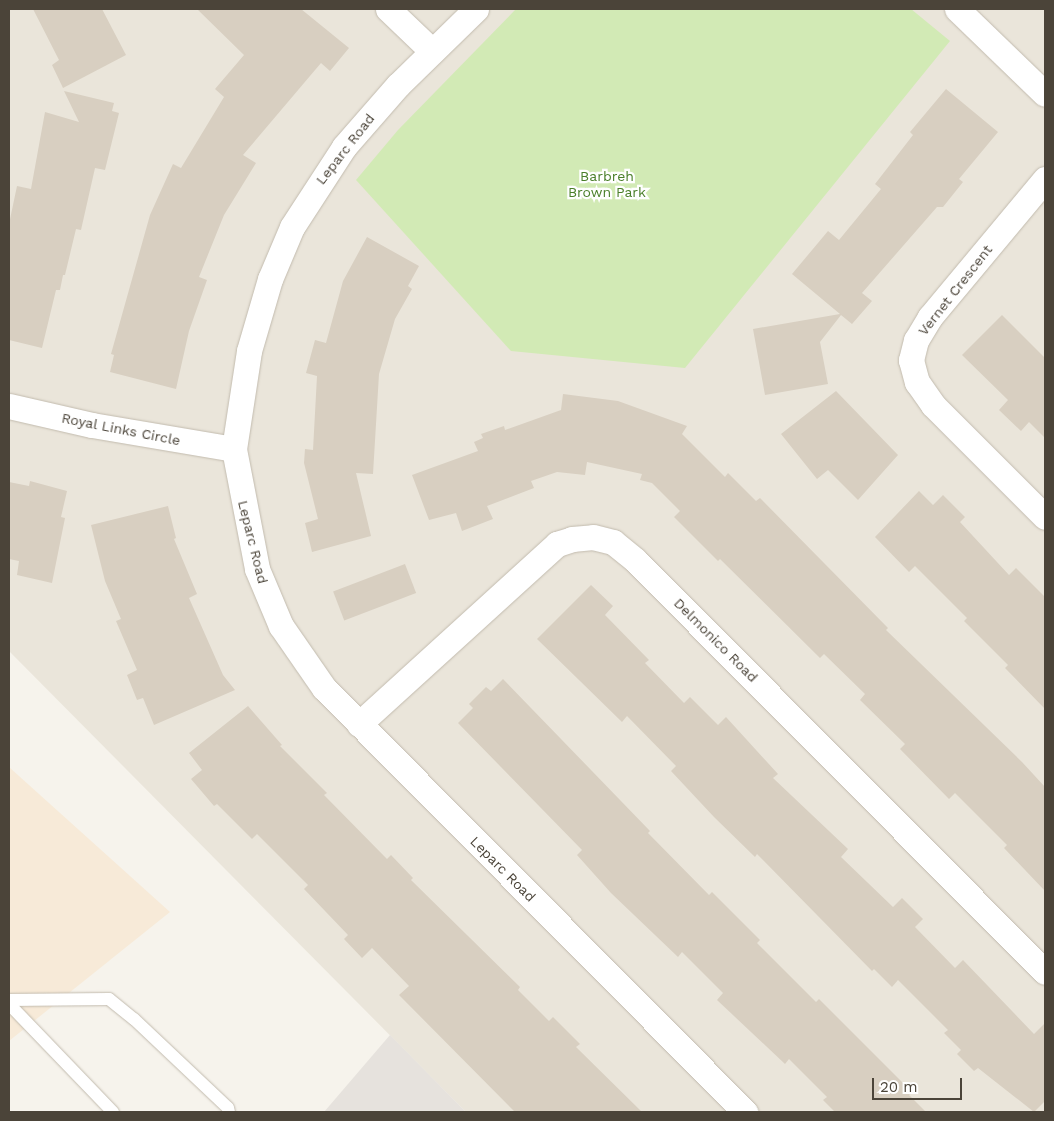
<!DOCTYPE html>
<style>
body{margin:0}
#map{position:relative;width:1054px;height:1121px;overflow:hidden;background:#f6f3ec;font-family:"Work Sans",sans-serif}
div>[style]{position:absolute}
.residential>*{inset:0;background:#eae5da}
.commercial>*{inset:0;background:#f7ead8}
.industrial>*{inset:0;background:#e6e2dd}
.green>*{inset:0;background:#d2eab5}
.building>*{inset:0;background:#d8cfc1;transform-origin:0 0}
.roads{filter:drop-shadow(0 0 1px #c2bbae) drop-shadow(0 0 1px #c2bbae)}
.service>*{height:12px;margin:-6px;padding:0 6px;transform-origin:6px;border-radius:6px;background:#fff}
.minor>*{height:25px;margin:-12.5px;padding:0 12.5px;transform-origin:12.5px;border-radius:12.5px;background:#fff}
span{translate:-50% -50%;white-space:nowrap;text-align:center;line-height:1.15;-webkit-text-stroke:4.5px #fff;paint-order:stroke}
.street-label{font-size:14px;color:#4b4439}
.park-label{font-size:14px;color:#4a7f2a}
.frame{position:absolute;inset:0;border:10px solid #4b4439;pointer-events:none}
.scale{position:absolute;left:872px;top:1078px;width:90px;height:22px;box-sizing:border-box;border:2px solid #4b4439;border-top:0;padding-left:6px;font-size:15px;line-height:18px;white-space:nowrap;color:#4b4439;-webkit-text-stroke:4px #fff;paint-order:stroke}
</style>
<div id="map">
<div class="residential">
<i style="clip-path:polygon(9px 9px,1045px 9px,1045px 1112px,466px 1112px,9px 651px)"></i>
</div>
<div class="commercial">
<i style="clip-path:polygon(9px 767px,170px 912px,9px 1041px)"></i>
</div>
<div class="industrial">
<i style="clip-path:polygon(390px 1035px,466px 1112px,324px 1112px)"></i>
</div>
<div class="green">
<i style="clip-path:polygon(516px 9px,911px 9px,950px 41px,685px 368px,511px 351px,356px 180px,398px 130px)"></i>
</div>
<div class="building">
<i style="clip-path:polygon(33px 9px,102px 9px,126px 55px,63px 88px,52px 65px,59px 60px)"></i>
<i style="clip-path:polygon(197px 9px,301px 9px,349px 48px,330px 71px,321px 63px,243px 155px,256px 163px,224px 215px,199px 277px,207px 280px,189px 331px,176px 389px,110px 372px,114px 355px,111px 354px,150px 215px,173px 164px,181px 168px,224px 97px,215px 89px,244px 55px)"></i>
<i style="clip-path:polygon(946px 89px,998px 132px,959px 179px,963px 182px,943px 207px,937px 207px,862px 293px,872px 301px,852px 324px,841px 315px,820px 342px,828px 384px,765px 395px,753px 329px,840px 314px,792px 274px,828px 231px,839px 240px,881px 189px,875px 184px,913px 135px,910px 132px)"></i>
<i style="clip-path:polygon(64px 91px,114px 103px,112px 111px,119px 113px,105px 170px,95px 168px,81px 230px,76px 229px,65px 275px,63px 275px,60px 290px,56px 290px,42px 348px,9px 340px,9px 224px,17px 186px,31px 189px,45px 112px,79px 122px)"></i>
<i style="clip-path:polygon(367px 237px,419px 266px,408px 286px,412px 289px,395px 319px,379px 374px,373px 474px,356px 473px,371px 536px,312px 552px,305px 523px,318px 519px,304px 463px,305px 449px,313px 450px,317px 376px,306px 373px,315px 340px,326px 343px,343px 281px)"></i>
<i style="clip-path:polygon(1002px 315px,1045px 358px,1045px 438px,1029px 422px,1021px 431px,999px 410px,1008px 400px,962px 355px)"></i>
<i style="clip-path:polygon(836px 391px,898px 455px,858px 500px,828px 470px,817px 479px,781px 434px)"></i>
<i style="clip-path:polygon(563px 394px,618px 401px,687px 426px,682px 434px,725px 477px,728px 473px,756px 501px,760px 498px,888px 628px,886px 630px,1022px 762px,1045px 787px,1045px 891px,1004px 848px,1007px 845px,955px 793px,949px 799px,900px 749px,905px 744px,860px 700px,865px 694px,824px 654px,820px 658px,720px 559px,718px 561px,674px 517px,680px 511px,652px 483px,640px 480px,642px 474px,587px 462px,585px 475px,557px 472px,531px 481px,534px 488px,487px 506px,493px 519px,462px 531px,456px 513px,429px 520px,412px 475px,478px 451px,474px 442px,483px 438px,481px 434px,504px 426px,505px 430px,561px 410px)"></i>
<i style="clip-path:polygon(30px 481px,67px 491px,61px 517px,65px 518px,52px 583px,17px 575px,19px 561px,9px 559px,9px 482px,29px 486px)"></i>
<i style="clip-path:polygon(919px 491px,933px 505px,943px 495px,965px 517px,960px 522px,1009px 575px,1016px 568px,1045px 597px,1045px 709px,1005px 668px,1008px 665px,964px 621px,967px 618px,915px 566px,909px 572px,875px 537px)"></i>
<i style="clip-path:polygon(168px 506px,176px 538px,174px 539px,197px 594px,189px 598px,223px 675px,235px 690px,154px 725px,143px 698px,137px 700px,127px 675px,137px 670px,116px 621px,121px 619px,105px 581px,91px 525px)"></i>
<i style="left:405px;top:564px;width:31px;height:77px;rotate:69deg"></i>
<i style="clip-path:polygon(591px 585px,613px 606px,605px 615px,649px 660px,645px 663px,684px 703px,690px 697px,718px 725px,726px 717px,778px 774px,773px 778px,848px 849px,841px 857px,893px 907px,902px 898px,923px 919px,915px 927px,955px 968px,963px 960px,1034px 1034px,1045px 1023px,1045px 1101px,1034px 1112px,978px 1068px,974px 1071px,957px 1054px,961px 1050px,944px 1033px,948px 1030px,898px 980px,892px 987px,874px 969px,872px 971px,757px 854px,755px 857px,714px 817px,671px 771px,676px 766px,627px 716px,622px 722px,537px 639px)"></i>
<i style="clip-path:polygon(503px 679px,650px 831px,648px 833px,709px 895px,712px 892px,760px 940px,757px 943px,816px 1002px,819px 999px,912px 1092px,909px 1095px,926px 1112px,835px 1112px,823px 1100px,827px 1097px,789px 1059px,785px 1064px,717px 1000px,723px 993px,682px 952px,678px 957px,611px 893px,577px 855px,582px 850px,458px 723px,473px 708px,469px 704px,486px 687px,491px 691px)"></i>
<i style="clip-path:polygon(248px 706px,282px 745px,280px 746px,327px 793px,324px 795px,387px 859px,391px 855px,413px 878px,411px 880px,520px 987px,518px 990px,549px 1021px,553px 1017px,580px 1044px,576px 1047px,642px 1112px,515px 1112px,399px 995px,409px 986px,372px 948px,362px 958px,344px 939px,348px 935px,304px 889px,308px 885px,257px 834px,252px 839px,217px 804px,214px 806px,191px 779px,202px 770px,189px 753px)"></i>
</div>
<div class="roads">
<div class="service">
<i style="left:9px;top:1000px;width:100px;rotate:-0.6deg"></i>
<i style="left:109px;top:999px;width:32px;rotate:39deg"></i>
<i style="left:134px;top:1019px;width:129px;rotate:43.4deg"></i>
<i style="left:228px;top:1108px;width:4px;rotate:76deg"></i>
<i style="left:9px;top:1004px;width:150px;rotate:46.1deg"></i>
</div>
<div class="minor">
<i style="left:388px;top:9px;width:61px;rotate:43.7deg"></i>
<i style="left:476px;top:9px;width:109px;rotate:135.7deg"></i>
<i style="left:398px;top:85px;width:82px;rotate:131.1deg"></i>
<i style="left:344px;top:147px;width:95px;rotate:123deg"></i>
<i style="left:292px;top:227px;width:56px;rotate:112.9deg"></i>
<i style="left:270px;top:279px;width:75px;rotate:106.3deg"></i>
<i style="left:249px;top:351px;width:99px;rotate:98.7deg"></i>
<i style="left:234px;top:449px;width:122px;rotate:79.1deg"></i>
<i style="left:257px;top:569px;width:62px;rotate:67.2deg"></i>
<i style="left:281px;top:626px;width:75px;rotate:55.3deg"></i>
<i style="left:324px;top:688px;width:598px;rotate:45.2deg"></i>
<i style="left:957px;top:9px;width:122px;rotate:44deg"></i>
<i style="left:1045px;top:179px;width:180px;rotate:129.8deg"></i>
<i style="left:930px;top:317px;width:27px;rotate:121deg"></i>
<i style="left:916px;top:340px;width:21px;rotate:104deg"></i>
<i style="left:911px;top:360px;width:23px;rotate:75deg"></i>
<i style="left:917px;top:382px;width:28px;rotate:55deg"></i>
<i style="left:933px;top:405px;width:158px;rotate:45deg"></i>
<i style="left:9px;top:406px;width:85px;rotate:12.9deg"></i>
<i style="left:92px;top:425px;width:144px;rotate:9.6deg"></i>
<i style="left:359px;top:724px;width:268px;rotate:-42.3deg"></i>
<i style="left:557px;top:544px;width:16px;rotate:-18deg"></i>
<i style="left:572px;top:539px;width:21px;rotate:-5deg"></i>
<i style="left:593px;top:537px;width:21px;rotate:14deg"></i>
<i style="left:613px;top:542px;width:28px;rotate:39deg"></i>
<i style="left:635px;top:560px;width:581px;rotate:45.14deg"></i>
</div>
</div>
<div class="street-label">
<span style="left:345px;top:149px;rotate:-52deg">Leparc Road</span>
<span style="left:955px;top:290px;rotate:-52deg">Vernet Crescent</span>
<span style="left:121px;top:429px;rotate:11deg">Royal Links Circle</span>
<span style="left:253px;top:542px;rotate:76deg">Leparc Road</span>
<span style="left:716px;top:640px;rotate:45deg">Delmonico Road</span>
<span style="left:503px;top:869px;rotate:45deg">Leparc Road</span>
</div>
<div class="park-label">
<span style="left:607px;top:184px">Barbreh<br>Brown Park</span>
</div>
<div class="frame"></div>
<div class="scale">20 m</div>
</div>
